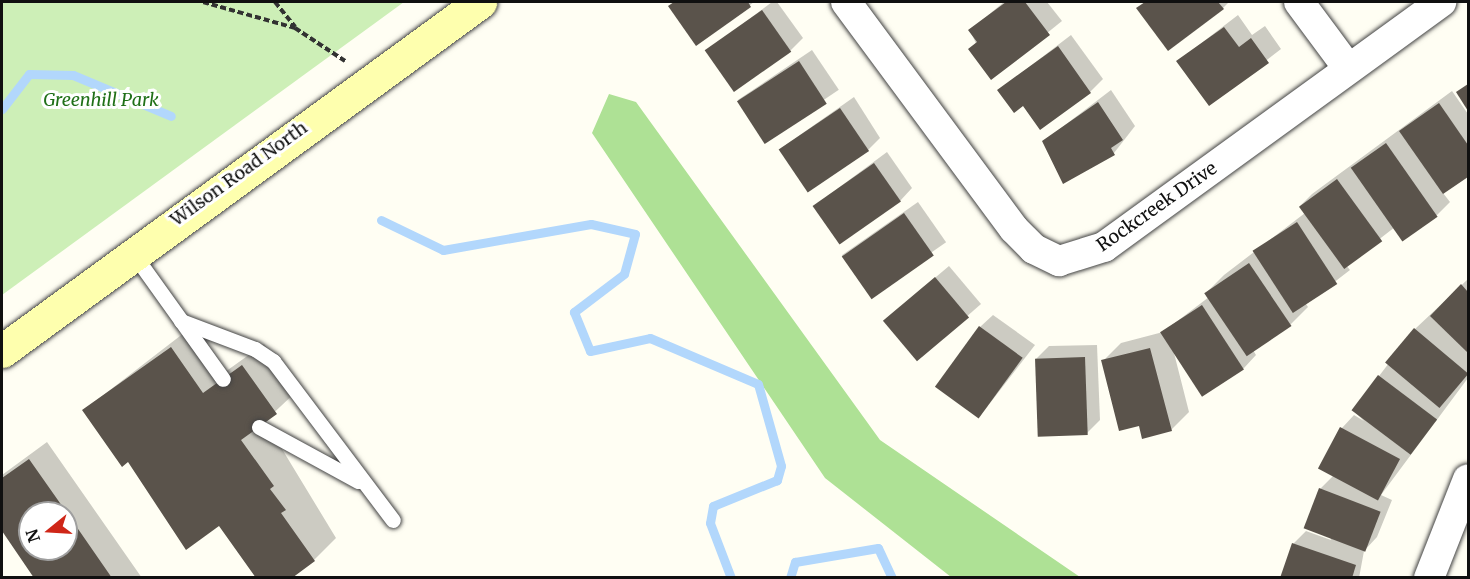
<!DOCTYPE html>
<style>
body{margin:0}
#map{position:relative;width:1470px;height:579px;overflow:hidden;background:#fffef3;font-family:Merriweather,serif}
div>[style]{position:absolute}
.green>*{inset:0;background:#cdefb7}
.forest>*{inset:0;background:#aee195}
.shadow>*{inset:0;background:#0003;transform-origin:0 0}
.stream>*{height:9px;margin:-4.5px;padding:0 4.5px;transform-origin:4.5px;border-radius:4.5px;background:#b2d7fc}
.building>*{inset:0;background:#5a534b;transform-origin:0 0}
.path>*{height:4px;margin-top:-2px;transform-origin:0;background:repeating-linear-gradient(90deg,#323232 0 6px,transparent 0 9px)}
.roads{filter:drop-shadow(0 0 2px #434343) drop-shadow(0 0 2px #434343)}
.lane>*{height:15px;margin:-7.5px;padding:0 7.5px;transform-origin:7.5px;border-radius:7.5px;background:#fff}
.street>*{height:30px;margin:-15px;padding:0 15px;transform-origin:15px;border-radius:15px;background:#fff}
.secondary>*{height:33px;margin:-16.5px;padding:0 16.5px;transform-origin:16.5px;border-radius:16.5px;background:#feffae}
span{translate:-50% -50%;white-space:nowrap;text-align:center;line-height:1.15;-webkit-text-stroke:6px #fff;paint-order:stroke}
.park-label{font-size:18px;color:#207018;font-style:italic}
.street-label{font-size:18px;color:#101010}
.frame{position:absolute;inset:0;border:3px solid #101010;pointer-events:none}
.north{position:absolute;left:18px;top:501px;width:60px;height:60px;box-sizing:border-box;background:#fff;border:2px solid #9f9f9f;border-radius:50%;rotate:252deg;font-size:16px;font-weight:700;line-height:24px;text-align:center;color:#101010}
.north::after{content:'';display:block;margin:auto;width:21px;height:27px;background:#cf2618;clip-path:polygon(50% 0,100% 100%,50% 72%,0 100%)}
</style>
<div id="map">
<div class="green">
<i style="clip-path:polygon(2px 2px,404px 2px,2px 295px)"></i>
</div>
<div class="forest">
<i style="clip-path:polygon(609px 94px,636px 102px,880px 440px,1080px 577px,951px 577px,825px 478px,592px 133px)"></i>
</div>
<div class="shadow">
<i style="clip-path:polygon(675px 2px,754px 2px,697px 44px,670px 6px)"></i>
<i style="clip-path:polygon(772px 2px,777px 2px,803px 38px,790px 51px,707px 51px)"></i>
<i style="clip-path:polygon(1004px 2px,1047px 2px,1062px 21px,991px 78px,970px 30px)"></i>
<i style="clip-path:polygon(1145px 2px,1229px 2px,1223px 8px,1138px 8px)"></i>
<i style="clip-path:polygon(1238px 15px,1252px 35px,1265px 26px,1281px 49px,1209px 104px,1178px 61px)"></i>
<i style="clip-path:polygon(1071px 35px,1103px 79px,1090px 92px,1023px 104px,999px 90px)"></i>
<i style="left:812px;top:50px;width:48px;height:89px;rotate:56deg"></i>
<i style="clip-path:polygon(1111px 90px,1135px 126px,1114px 153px,1044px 141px)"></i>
<i style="clip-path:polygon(1452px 91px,1468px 114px,1468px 175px,1443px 193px,1450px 202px,1437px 215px,1395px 227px,1346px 265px,1350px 270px,1306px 304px,1308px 307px,1290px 325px,1253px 350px,1256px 355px,1244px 368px,1202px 395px,1174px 353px,1189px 412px,1171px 430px,1140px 424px,1103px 361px,1121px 343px,1163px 332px,1209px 297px,1206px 293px,1224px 275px,1305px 213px,1300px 206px,1312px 194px)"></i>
<i style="clip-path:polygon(854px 97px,880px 138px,868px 150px,780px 149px)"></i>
<i style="clip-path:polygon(887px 152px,912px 188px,900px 201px,814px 206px)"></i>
<i style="left:918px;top:202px;width:49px;height:93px;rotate:55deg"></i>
<i style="clip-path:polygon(949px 266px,981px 304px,917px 360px,898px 309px)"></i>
<i style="clip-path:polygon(1468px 279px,1468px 378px,1381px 495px,1392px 500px,1377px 537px,1364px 551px,1359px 578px,1282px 578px,1293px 544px,1306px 531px,1331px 540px,1320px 489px,1334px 475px,1342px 428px,1354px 415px,1364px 421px,1353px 410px,1415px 329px)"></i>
<i style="clip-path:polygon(993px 315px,1035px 345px,980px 416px,980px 327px)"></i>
<i style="clip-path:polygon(193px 326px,225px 372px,264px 344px,297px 391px,265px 421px,336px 538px,314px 560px,219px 524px,129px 460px,84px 410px)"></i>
<i style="clip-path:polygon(1097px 345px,1100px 420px,1087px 433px,1036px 359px,1049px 346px)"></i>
<i style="clip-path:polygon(evenodd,47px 442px,142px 578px,36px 578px,2px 529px,2px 475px,47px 442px,30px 513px,66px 513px,66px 549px,30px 549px,30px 513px)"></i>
</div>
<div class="stream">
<i style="left:2px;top:109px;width:44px;rotate:-52.4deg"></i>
<i style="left:29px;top:74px;width:44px;rotate:1.3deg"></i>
<i style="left:73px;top:75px;width:106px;rotate:22.7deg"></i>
<i style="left:381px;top:220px;width:69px;rotate:25.8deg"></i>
<i style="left:443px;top:250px;width:150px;rotate:-10deg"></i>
<i style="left:591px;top:224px;width:45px;rotate:12.8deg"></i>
<i style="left:635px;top:234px;width:41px;rotate:105.4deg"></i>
<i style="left:624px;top:274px;width:63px;rotate:142.8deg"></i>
<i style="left:574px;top:312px;width:42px;rotate:67.7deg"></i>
<i style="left:590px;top:351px;width:61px;rotate:-12.2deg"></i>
<i style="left:650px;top:338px;width:117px;rotate:23.1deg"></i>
<i style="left:758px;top:384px;width:85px;rotate:74.3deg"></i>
<i style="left:781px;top:466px;width:15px;rotate:106deg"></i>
<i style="left:777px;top:480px;width:69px;rotate:157.9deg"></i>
<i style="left:713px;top:506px;width:17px;rotate:100deg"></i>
<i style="left:710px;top:523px;width:59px;rotate:69.1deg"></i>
<i style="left:790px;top:578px;width:17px;rotate:-73deg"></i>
<i style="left:795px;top:562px;width:84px;rotate:-9.6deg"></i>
<i style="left:878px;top:548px;width:33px;rotate:65deg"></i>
</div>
<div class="building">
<i style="clip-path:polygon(674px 2px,748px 2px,751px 7px,696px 46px,668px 6px)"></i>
<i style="clip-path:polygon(1006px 2px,1025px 2px,1050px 35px,991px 80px,968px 49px,977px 42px,968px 30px)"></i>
<i style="clip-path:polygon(1145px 2px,1218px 2px,1224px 9px,1168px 51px,1136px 8px)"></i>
<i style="left:762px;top:10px;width:51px;height:70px;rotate:55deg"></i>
<i style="clip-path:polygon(1224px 27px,1239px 47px,1251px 38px,1269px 63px,1209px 106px,1176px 61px)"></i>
<i style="clip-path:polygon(1058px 46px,1091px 93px,1040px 130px,1023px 106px,1014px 113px,997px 90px)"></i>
<i style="left:799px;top:61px;width:51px;height:74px;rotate:57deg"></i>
<i style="clip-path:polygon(1468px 84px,1468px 111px,1456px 92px)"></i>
<i style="clip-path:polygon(1098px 102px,1123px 140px,1111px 148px,1115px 155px,1063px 184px,1042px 141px)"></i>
<i style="clip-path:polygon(1439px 103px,1468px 145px,1468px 177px,1443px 194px,1399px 131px)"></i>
<i style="left:840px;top:108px;width:52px;height:74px;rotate:56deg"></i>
<i style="left:1386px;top:143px;width:90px;height:43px;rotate:55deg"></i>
<i style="left:874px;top:163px;width:47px;height:75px;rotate:55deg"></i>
<i style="left:1337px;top:179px;width:77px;height:47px;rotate:54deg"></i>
<i style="left:904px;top:213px;width:52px;height:76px;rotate:55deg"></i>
<i style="left:1297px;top:222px;width:74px;height:53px;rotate:57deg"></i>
<i style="left:1249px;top:263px;width:76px;height:54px;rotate:56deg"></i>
<i style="left:935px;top:277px;width:53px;height:68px;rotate:50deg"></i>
<i style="clip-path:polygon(1461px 284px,1468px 292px,1468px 353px,1430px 316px)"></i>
<i style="left:1202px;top:305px;width:77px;height:50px;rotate:57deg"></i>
<i style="left:979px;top:326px;width:54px;height:75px;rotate:36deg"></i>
<i style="left:1414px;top:328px;width:71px;height:45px;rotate:40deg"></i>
<i style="clip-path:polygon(171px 347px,203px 393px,242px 365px,277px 414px,241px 440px,274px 486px,270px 489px,286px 510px,281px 513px,315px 561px,292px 578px,256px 578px,219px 526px,186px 550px,128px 462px,122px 467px,82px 410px)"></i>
<i style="clip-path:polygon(1150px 348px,1172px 431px,1142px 439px,1139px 426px,1119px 431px,1101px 360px)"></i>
<i style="left:1085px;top:357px;width:78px;height:50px;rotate:88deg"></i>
<i style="left:1378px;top:375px;width:74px;height:44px;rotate:37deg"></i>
<i style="left:1340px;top:427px;width:68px;height:47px;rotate:28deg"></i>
<i style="clip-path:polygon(evenodd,29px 459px,67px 513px,112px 578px,34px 578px,2px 531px,2px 478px,29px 459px,30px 513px,66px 513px,66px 549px,30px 549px,30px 513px)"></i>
<i style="left:1319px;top:488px;width:66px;height:43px;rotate:21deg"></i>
<i style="clip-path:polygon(1292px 543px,1356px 565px,1352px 578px,1280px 578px)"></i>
</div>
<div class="path">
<i style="left:203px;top:2px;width:96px;rotate:15.8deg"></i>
<i style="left:295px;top:28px;width:60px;rotate:33.4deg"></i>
<i style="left:275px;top:2px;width:32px;rotate:51deg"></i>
</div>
<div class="roads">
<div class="lane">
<i style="left:132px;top:252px;width:156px;rotate:54.4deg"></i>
<i style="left:181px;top:321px;width:79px;rotate:20.7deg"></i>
<i style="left:255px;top:349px;width:22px;rotate:34deg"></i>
<i style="left:273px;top:361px;width:199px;rotate:53deg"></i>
<i style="left:259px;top:427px;width:113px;rotate:28.6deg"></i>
</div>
<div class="street">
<i style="left:846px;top:2px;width:282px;rotate:53.5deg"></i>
<i style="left:1014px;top:229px;width:28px;rotate:45deg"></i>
<i style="left:1034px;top:249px;width:28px;rotate:26deg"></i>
<i style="left:1059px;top:261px;width:47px;rotate:-17.3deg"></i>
<i style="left:1104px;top:247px;width:417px;rotate:-36deg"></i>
<i style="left:1299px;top:2px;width:82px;rotate:53.4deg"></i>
<i style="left:1429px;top:578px;width:106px;rotate:-68.5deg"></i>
</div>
<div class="secondary">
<i style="left:2px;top:351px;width:592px;rotate:-36.13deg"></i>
</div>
</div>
<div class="park-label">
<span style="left:101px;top:100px">Greenhill Park</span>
</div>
<div class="street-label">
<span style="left:239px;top:174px;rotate:-36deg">Wilson Road North</span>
<span style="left:1157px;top:207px;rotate:-35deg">Rockcreek Drive</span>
</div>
<div class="frame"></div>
<div class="north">N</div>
</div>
